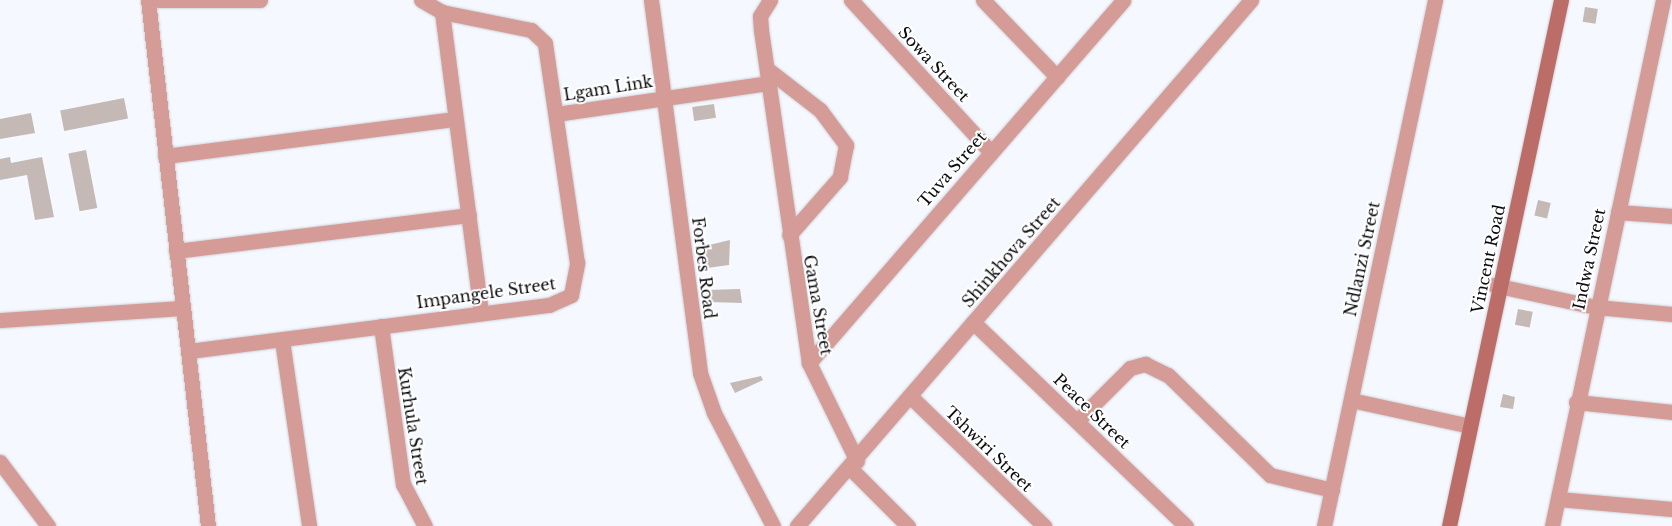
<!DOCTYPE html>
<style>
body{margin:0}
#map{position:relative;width:1672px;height:526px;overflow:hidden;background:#f5f8fe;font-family:"Libre Baskerville",serif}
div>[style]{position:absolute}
.building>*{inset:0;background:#c4b9b5;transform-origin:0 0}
.roads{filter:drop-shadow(0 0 1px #d0d2d8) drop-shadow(0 0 1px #d0d2d8)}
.minor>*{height:15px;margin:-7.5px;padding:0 7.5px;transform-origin:7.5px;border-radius:7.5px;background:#d49b97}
.tertiary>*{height:15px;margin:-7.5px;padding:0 7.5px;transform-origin:7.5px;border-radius:7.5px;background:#d49b97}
.secondary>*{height:15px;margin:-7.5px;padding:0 7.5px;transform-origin:7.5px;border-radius:7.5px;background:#bd6d68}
span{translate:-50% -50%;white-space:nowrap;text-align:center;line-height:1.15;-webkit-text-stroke:4px #fff;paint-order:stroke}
.street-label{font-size:16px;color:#0b0c0f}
</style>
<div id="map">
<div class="building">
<i style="left:1585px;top:7px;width:13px;height:15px;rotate:9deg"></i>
<i style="left:124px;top:98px;width:21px;height:65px;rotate:79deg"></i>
<i style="left:714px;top:104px;width:14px;height:22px;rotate:82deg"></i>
<i style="clip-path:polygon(31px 113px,35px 133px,0 139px,0 119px)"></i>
<i style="left:86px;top:150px;width:59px;height:18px;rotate:79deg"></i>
<i style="clip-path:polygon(10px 157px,11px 163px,42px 157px,54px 217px,35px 220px,27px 175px,0 180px,0 159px)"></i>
<i style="left:1538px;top:200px;width:13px;height:16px;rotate:13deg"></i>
<i style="clip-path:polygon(730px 240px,729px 265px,707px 268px,705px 246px)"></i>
<i style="clip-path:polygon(740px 289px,742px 303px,708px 302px,707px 290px)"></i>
<i style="left:1518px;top:309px;width:15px;height:16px;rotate:11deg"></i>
<i style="clip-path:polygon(761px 376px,763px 380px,735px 393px,730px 383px)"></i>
<i style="clip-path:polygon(1503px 394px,1515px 397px,1513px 409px,1500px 407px)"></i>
</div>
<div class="roads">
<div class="minor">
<i style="left:148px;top:0;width:529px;rotate:83.49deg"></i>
<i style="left:159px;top:0;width:101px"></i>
<i style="left:770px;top:0;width:19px;rotate:122deg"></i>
<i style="left:760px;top:16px;width:14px;rotate:86deg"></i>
<i style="left:761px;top:30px;width:336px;rotate:81.8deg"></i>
<i style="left:809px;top:363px;width:109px;rotate:63.9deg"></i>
<i style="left:851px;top:0;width:207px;rotate:47.4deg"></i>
<i style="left:983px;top:0;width:107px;rotate:46.1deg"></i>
<i style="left:442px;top:12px;width:303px;rotate:82.6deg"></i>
<i style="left:767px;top:69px;width:67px;rotate:37.7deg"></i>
<i style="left:820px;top:110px;width:44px;rotate:53.4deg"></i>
<i style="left:846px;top:145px;width:33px;rotate:101deg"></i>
<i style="left:840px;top:177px;width:77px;rotate:131.3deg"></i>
<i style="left:556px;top:114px;width:215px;rotate:-8.3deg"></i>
<i style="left:165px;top:156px;width:291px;rotate:-7.3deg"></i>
<i style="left:1618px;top:212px;width:54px;rotate:4.2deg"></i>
<i style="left:176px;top:251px;width:295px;rotate:-7deg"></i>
<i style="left:1494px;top:285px;width:104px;rotate:12.2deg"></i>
<i style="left:1596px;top:307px;width:76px;rotate:5.3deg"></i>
<i style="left:0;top:320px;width:182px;rotate:-3.8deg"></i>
<i style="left:973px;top:322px;width:295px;rotate:43.8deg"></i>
<i style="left:381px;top:326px;width:160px;rotate:82.1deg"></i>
<i style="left:403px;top:484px;width:47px;rotate:62.4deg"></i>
<i style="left:282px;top:340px;width:188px;rotate:81.7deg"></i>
<i style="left:189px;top:351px;width:363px;rotate:-7.3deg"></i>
<i style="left:549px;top:305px;width:24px;rotate:-24deg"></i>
<i style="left:571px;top:295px;width:33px;rotate:-79deg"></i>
<i style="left:577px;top:263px;width:222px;rotate:-98.3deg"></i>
<i style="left:545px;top:43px;width:19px;rotate:-137deg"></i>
<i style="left:531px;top:30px;width:91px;rotate:-168.6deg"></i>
<i style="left:442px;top:12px;width:24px;rotate:-150deg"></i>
<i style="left:809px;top:363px;width:480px;rotate:-49.1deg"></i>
<i style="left:910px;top:396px;width:187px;rotate:44.1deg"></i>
<i style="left:1351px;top:400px;width:122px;rotate:12.3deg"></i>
<i style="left:1576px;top:402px;width:97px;rotate:5.9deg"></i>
<i style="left:1077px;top:421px;width:75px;rotate:-45deg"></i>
<i style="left:1130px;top:368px;width:16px;rotate:-15deg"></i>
<i style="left:1145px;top:364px;width:25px;rotate:26deg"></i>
<i style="left:1168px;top:375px;width:143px;rotate:44.4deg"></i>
<i style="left:1270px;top:475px;width:64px;rotate:13.6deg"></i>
<i style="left:0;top:462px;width:80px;rotate:53.1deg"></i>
<i style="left:850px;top:468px;width:82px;rotate:45deg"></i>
<i style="left:1558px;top:499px;width:114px;rotate:5deg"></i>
<i style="left:797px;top:526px;width:695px;rotate:-49.2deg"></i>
<i style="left:1324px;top:526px;width:538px;rotate:-78.08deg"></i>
<i style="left:1552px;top:526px;width:538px;rotate:-78.08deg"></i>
</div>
<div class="tertiary">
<i style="left:651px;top:0;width:376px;rotate:82.5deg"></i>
<i style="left:700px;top:373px;width:42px;rotate:70.7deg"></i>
<i style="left:714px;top:413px;width:127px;rotate:62.4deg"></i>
</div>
<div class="secondary">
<i style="left:1449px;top:526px;width:538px;rotate:-77.98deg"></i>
</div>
</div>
<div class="street-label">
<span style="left:934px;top:64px;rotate:47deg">Sowa Street</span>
<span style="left:608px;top:88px;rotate:-9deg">Lgam Link</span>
<span style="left:952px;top:169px;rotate:-49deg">Tuva Street</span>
<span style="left:1011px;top:252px;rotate:-49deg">Shinkhova Street</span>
<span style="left:1362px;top:259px;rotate:-78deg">Ndlanzi Street</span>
<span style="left:1488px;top:259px;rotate:-78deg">Vincent Road</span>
<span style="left:1589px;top:259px;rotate:-78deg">Indwa Street</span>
<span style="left:704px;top:268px;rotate:83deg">Forbes Road</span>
<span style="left:486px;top:293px;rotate:-8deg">Impangele Street</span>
<span style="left:818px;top:305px;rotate:80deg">Gama Street</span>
<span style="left:1092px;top:411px;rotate:44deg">Peace Street</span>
<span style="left:413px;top:426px;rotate:81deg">Kurhula Street</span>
<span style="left:989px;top:449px;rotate:44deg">Tshwiri Street</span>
</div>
</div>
